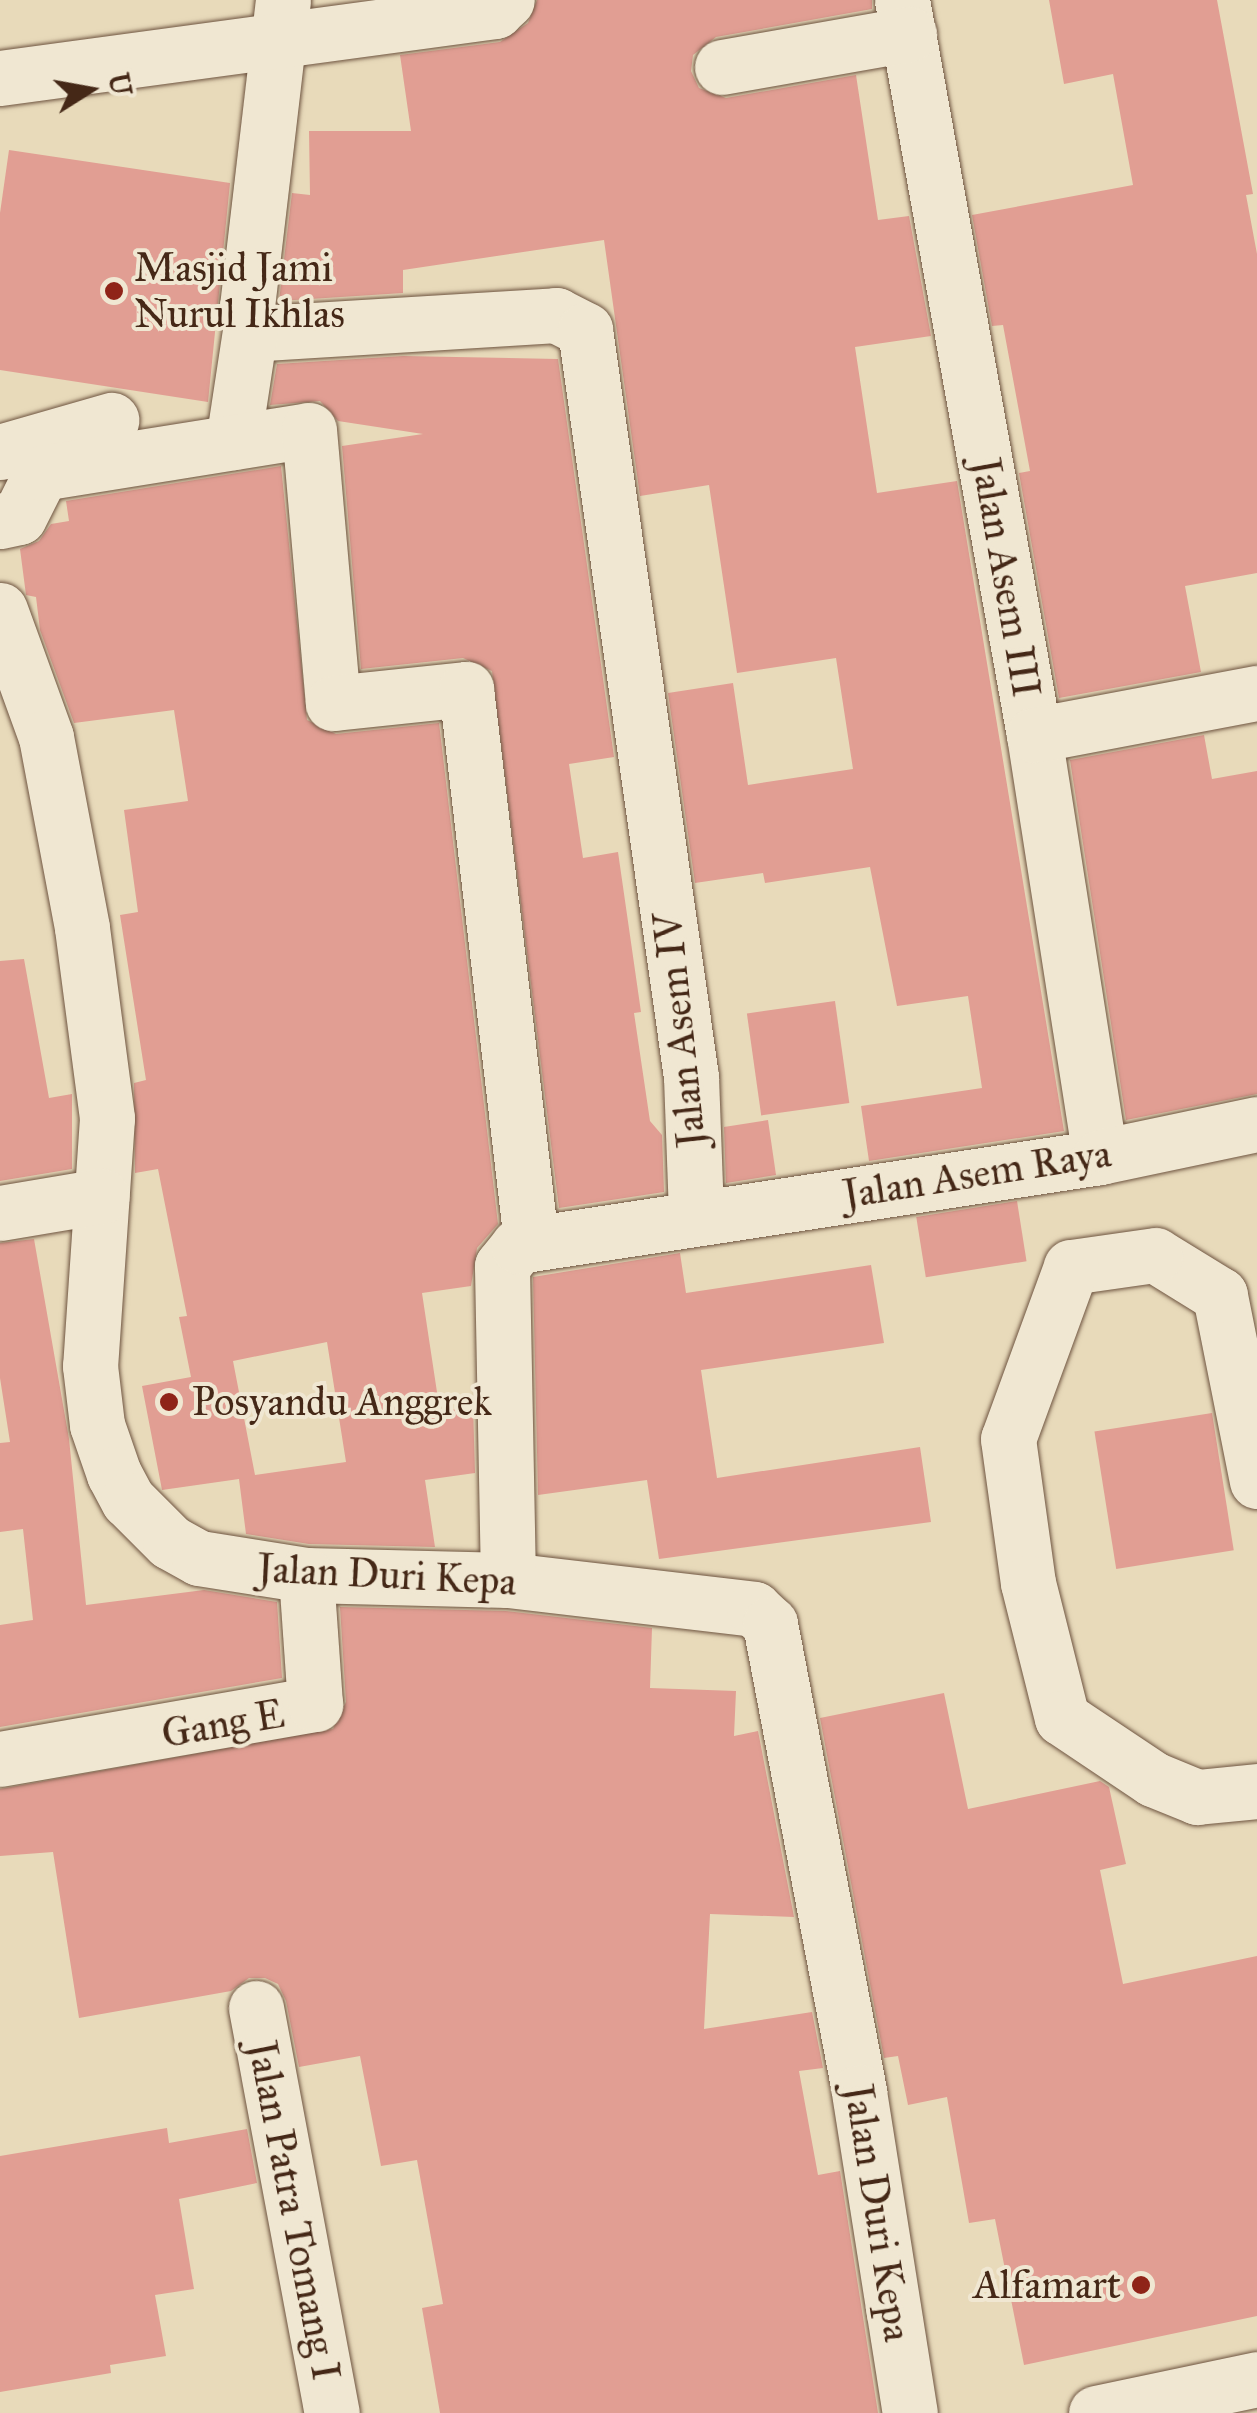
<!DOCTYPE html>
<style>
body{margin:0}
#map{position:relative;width:1257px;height:2413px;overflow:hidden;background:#e8daba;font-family:"IM FELL Great Primer",serif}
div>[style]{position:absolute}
.building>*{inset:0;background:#e19e93;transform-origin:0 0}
.roads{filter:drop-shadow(0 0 2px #6e5440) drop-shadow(0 0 2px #6e5440)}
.minor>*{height:55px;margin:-27.5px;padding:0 27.5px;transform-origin:27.5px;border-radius:27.5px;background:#f0e7d2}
.dots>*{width:28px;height:28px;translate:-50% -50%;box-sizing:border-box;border:5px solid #f0e7d2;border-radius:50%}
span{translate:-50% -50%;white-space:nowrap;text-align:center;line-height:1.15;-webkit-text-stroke:8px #f0e7d2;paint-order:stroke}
.poi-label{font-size:40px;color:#452817}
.left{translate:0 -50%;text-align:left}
.right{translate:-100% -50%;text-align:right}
.street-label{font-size:40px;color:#452817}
.north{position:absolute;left:40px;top:40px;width:100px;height:100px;-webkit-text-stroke:8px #f0e7d2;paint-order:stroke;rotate:79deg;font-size:28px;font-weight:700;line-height:40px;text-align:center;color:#452817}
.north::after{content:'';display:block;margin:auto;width:35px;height:45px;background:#452817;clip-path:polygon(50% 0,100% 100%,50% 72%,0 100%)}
</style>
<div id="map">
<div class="building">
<i style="clip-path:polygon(537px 0,872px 0,872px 9px,716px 37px,693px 55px,691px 71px,699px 88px,726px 98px,856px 75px,878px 220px,909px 216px,931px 336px,855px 347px,877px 493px,957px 481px,1064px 1131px,869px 1161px,861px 1106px,982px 1088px,968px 996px,897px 1006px,870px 867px,765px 883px,763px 873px,695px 883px,668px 693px,733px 683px,748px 785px,853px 769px,836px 658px,737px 673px,709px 485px,640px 496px,604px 240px,403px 270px,403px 293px,279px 301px,292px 193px,310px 195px,309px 131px,411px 131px,400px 55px,500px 42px,528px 23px)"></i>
<i style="clip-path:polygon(1049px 0,1217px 0,1253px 194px,1246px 195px,1257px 254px,1257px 573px,1185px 586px,1201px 672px,1059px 698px,1019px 473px,1030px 471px,1003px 325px,992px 326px,972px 215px,1133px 185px,1113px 74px,1064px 84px)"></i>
<i style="clip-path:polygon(9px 150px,230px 183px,208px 402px,0 370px,0 213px)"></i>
<i style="clip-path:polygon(403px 356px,558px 359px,614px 757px,569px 764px,583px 858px,618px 852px,641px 1012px,634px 1013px,650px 1121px,662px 1135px,664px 1192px,559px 1208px,492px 671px,463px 658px,361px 669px,342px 446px,423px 434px,338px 421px,320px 401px,270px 405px,277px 364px)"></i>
<i style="clip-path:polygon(evenodd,281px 466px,307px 720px,336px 734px,439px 723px,498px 1224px,477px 1248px,471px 1286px,422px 1293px,440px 1412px,473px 1406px,475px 1473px,425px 1480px,435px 1547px,309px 1544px,246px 1534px,239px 1479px,162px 1490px,142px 1386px,191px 1377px,179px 1317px,187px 1316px,158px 1169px,135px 1173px,134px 1083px,146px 1080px,120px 915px,138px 912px,124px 810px,188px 801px,174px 710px,74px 723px,40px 630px,36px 597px,26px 595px,20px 549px,39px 541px,51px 524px,69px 521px,66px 501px,281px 466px,327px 1342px,346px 1462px,255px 1475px,233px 1361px,327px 1342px)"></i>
<i style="clip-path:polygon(1204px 735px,1212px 779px,1257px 771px,1257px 1094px,1126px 1120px,1070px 760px)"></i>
<i style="clip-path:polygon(24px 959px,49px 1098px,72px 1094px,72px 1169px,0 1181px,0 961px)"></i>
<i style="left:835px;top:1001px;width:103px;height:89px;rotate:82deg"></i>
<i style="clip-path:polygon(768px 1120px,776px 1175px,726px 1183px,724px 1127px)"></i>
<i style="left:1017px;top:1201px;width:61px;height:102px;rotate:81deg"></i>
<i style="clip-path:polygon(34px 1239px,69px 1439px,86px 1605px,204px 1590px,277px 1602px,282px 1678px,0 1727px,0 1625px,33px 1620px,23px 1529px,0 1532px,0 1443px,10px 1442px,0 1378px,0 1243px)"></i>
<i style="clip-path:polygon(680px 1253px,686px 1293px,871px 1265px,884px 1343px,701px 1370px,717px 1478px,920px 1447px,931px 1522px,659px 1559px,647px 1480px,538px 1495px,533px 1277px)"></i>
<i style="left:1212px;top:1413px;width:139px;height:119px;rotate:81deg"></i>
<i style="clip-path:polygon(340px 1607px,506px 1611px,652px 1628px,650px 1688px,736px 1691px,734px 1736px,758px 1731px,794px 1917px,710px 1914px,704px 2029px,812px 2012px,823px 2068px,799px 2071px,818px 2175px,840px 2171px,878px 2413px,440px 2413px,422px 2308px,443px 2304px,417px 2160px,381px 2166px,360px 2056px,299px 2067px,286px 2001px,278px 1984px,265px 1978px,249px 1978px,231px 1991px,79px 2018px,53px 1852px,0 1856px,0 1789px,333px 1729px,346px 1702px)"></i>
<i style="clip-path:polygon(944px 1693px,968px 1809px,1100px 1781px,1109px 1787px,1126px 1864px,1100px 1870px,1123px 1984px,1257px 1956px,1257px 2316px,1024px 2365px,995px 2219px,969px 2223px,947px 2097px,908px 2105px,898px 2056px,884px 2058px,820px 1718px)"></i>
<i style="clip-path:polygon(167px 2128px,169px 2143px,247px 2129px,257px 2183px,179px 2199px,194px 2289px,155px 2295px,166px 2356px,110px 2365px,111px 2373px,0 2392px,0 2156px)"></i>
</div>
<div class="roads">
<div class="minor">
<i style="left:283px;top:0;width:308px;rotate:96.7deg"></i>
<i style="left:247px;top:306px;width:18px;rotate:77deg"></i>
<i style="left:251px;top:324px;width:16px;rotate:35deg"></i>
<i style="left:264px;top:333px;width:293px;rotate:-3.5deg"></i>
<i style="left:556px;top:315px;width:33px;rotate:27deg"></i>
<i style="left:585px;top:330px;width:754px;rotate:81.92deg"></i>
<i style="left:691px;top:1077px;width:138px;rotate:87.9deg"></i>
<i style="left:902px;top:0;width:747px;rotate:79.82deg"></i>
<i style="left:1034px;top:735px;width:427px;rotate:81.1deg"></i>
<i style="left:722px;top:67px;width:190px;rotate:-10deg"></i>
<i style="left:0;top:78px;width:500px;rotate:-7.7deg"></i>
<i style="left:495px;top:11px;width:16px;rotate:-43deg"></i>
<i style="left:233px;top:442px;width:119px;rotate:-81.3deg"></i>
<i style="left:0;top:452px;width:116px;rotate:-16.1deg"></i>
<i style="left:0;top:521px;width:19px;rotate:-12deg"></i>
<i style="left:19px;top:517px;width:49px;rotate:-63.4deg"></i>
<i style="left:41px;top:473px;width:271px;rotate:-9.1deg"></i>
<i style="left:309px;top:430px;width:274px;rotate:85deg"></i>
<i style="left:333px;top:703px;width:134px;rotate:-6deg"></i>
<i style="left:466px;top:689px;width:556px;rotate:83.28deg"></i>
<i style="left:0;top:610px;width:135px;rotate:70.1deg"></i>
<i style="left:46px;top:737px;width:194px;rotate:79.3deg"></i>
<i style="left:82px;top:928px;width:192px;rotate:82.5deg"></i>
<i style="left:107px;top:1118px;width:249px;rotate:93.9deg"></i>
<i style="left:90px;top:1366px;width:59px;rotate:83.2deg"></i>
<i style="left:97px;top:1425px;width:52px;rotate:70.9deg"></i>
<i style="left:114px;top:1474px;width:30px;rotate:62deg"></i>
<i style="left:128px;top:1500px;width:59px;rotate:45deg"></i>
<i style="left:170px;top:1542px;width:33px;rotate:29deg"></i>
<i style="left:199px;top:1558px;width:108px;rotate:9deg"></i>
<i style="left:306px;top:1575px;width:202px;rotate:1.4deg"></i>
<i style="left:508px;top:1580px;width:248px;rotate:6.7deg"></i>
<i style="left:754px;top:1609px;width:22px;rotate:43deg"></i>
<i style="left:770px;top:1624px;width:476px;rotate:79.2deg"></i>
<i style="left:859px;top:2092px;width:325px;rotate:81deg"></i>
<i style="left:1034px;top:735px;width:227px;rotate:-10.7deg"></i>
<i style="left:0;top:1213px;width:103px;rotate:-9.5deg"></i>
<i style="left:1257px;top:1481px;width:190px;rotate:-101.3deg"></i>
<i style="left:1220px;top:1295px;width:76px;rotate:-148.4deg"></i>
<i style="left:1155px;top:1255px;width:85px;rotate:171.9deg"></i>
<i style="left:1071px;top:1267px;width:183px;rotate:110.1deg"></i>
<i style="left:1008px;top:1439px;width:145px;rotate:82.1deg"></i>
<i style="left:1028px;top:1583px;width:139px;rotate:75.9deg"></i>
<i style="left:1062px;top:1718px;width:110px;rotate:33.8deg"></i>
<i style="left:1153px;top:1779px;width:48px;rotate:22.2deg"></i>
<i style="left:1197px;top:1797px;width:60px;rotate:-5.7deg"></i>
<i style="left:508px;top:1580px;width:314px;rotate:-91.1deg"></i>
<i style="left:502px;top:1266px;width:26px;rotate:-51deg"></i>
<i style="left:518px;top:1246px;width:589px;rotate:-8.69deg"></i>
<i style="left:1100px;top:1157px;width:160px;rotate:-11.9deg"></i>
<i style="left:0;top:1759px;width:320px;rotate:-9.9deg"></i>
<i style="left:315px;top:1704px;width:129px;rotate:-94deg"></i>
<i style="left:256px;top:2008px;width:412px;rotate:79.4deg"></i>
<i style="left:1096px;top:2413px;width:165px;rotate:-11.9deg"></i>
</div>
</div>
<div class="dots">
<i style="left:114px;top:291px;background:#8f2418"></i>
<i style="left:169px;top:1402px;background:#8f2418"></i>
<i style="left:1141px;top:2285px;background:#8f2418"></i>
</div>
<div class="poi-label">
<span class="left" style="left:134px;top:291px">Masjid Jami<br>Nurul Ikhlas</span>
<span class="left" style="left:192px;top:1402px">Posyandu Anggrek</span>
<span class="right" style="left:1121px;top:2285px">Alfamart</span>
</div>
<div class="street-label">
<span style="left:1006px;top:578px;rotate:80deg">Jalan Asem III</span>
<span style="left:680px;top:1030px;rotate:-96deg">Jalan Asem IV</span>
<span style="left:977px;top:1174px;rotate:-9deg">Jalan Asem Raya</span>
<span style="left:387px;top:1575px;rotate:3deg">Jalan Duri Kepa</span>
<span style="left:223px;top:1724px;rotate:-10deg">Gang E</span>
<span style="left:294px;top:2211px;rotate:79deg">Jalan Patra Tomang I</span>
<span style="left:878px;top:2213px;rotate:81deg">Jalan Duri Kepa</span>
</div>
<div class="north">U</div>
</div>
